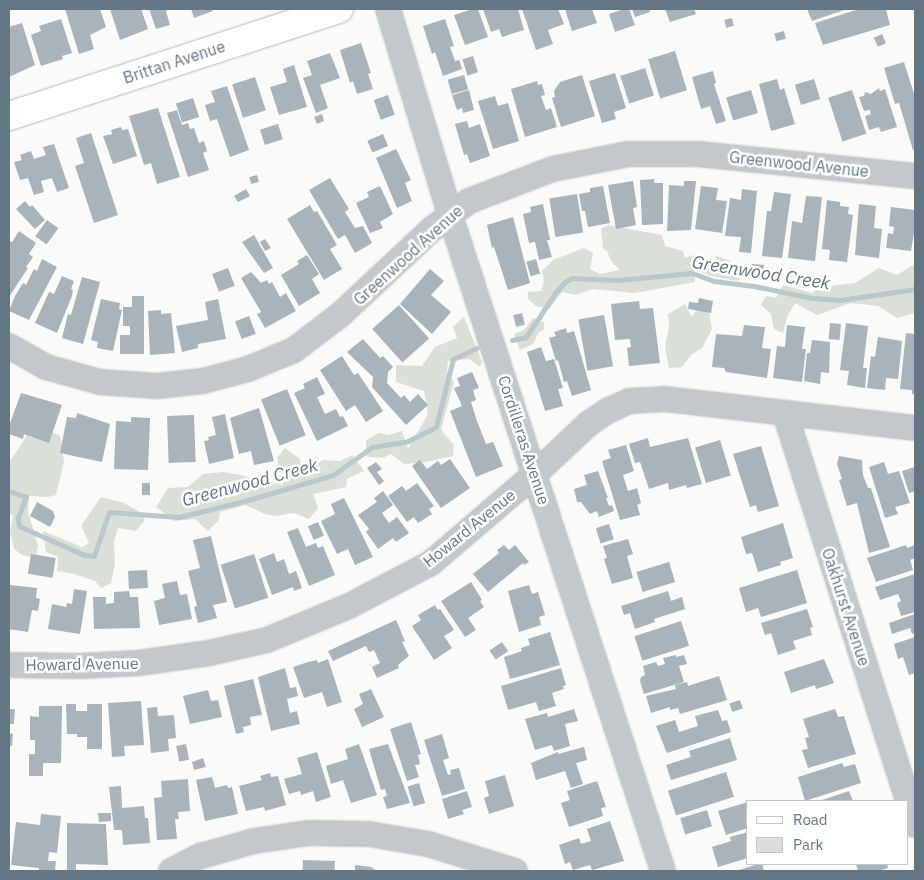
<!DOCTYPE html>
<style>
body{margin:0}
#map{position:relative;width:924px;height:880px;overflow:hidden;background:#fafaf8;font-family:"IBM Plex Sans",sans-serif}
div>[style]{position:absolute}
.green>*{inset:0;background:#dadfd7}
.stream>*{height:5px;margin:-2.5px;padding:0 2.5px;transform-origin:2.5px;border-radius:2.5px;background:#bbc7cb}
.building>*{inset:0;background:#aab3b9;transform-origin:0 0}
.roads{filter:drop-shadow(0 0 1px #b5babe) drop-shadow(0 0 1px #b5babe)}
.minor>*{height:24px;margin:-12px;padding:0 12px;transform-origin:12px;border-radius:12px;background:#c3c8cc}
.major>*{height:28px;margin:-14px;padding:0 14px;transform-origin:14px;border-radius:14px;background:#fff}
span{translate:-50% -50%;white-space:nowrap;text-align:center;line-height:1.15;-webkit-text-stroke:5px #fff;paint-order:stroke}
.street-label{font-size:16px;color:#657683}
.water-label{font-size:18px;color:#60757c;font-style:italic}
.frame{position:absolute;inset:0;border:10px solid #657683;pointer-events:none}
.legend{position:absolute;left:746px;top:800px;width:162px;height:65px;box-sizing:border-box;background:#fff;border:1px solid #c1c8cd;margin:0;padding:6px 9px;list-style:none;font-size:15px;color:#657683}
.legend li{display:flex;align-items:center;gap:10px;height:25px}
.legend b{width:25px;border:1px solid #c1c8cd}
</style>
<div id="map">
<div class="green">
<i style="clip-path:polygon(608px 225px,662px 235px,665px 246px,683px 251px,685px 258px,697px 254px,702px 256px,703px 266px,713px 269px,717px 256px,730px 261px,742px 276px,738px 281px,711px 276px,694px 269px,695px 282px,635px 293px,592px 289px,576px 295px,562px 292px,549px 309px,536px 306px,528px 299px,528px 292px,541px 291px,544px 282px,542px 271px,553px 260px,584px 248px,593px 253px,590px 269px,600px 274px,620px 270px,611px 261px,607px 251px,603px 248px,601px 229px)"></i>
<i style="clip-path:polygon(915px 264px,915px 313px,897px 318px,878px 306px,851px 303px,817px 315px,795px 303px,787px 317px,783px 333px,774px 329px,771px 314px,761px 305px,766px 296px,776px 298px,783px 285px,812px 293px,820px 287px,855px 283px,879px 268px,897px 275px)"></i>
<i style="clip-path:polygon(685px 304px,692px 317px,695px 312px,708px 308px,712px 329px,702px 348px,691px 355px,682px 367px,669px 368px,665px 347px,669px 326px,668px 314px)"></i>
<i style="clip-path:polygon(464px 317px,482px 362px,480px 367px,469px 359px,448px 361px,447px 372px,454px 382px,441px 430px,454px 445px,453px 456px,426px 462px,404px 464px,391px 454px,383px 458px,367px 457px,366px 440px,379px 433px,389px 435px,402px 431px,408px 449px,428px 414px,424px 391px,396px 382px,396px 365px,422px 366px,435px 347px,457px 338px,453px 327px)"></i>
<i style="clip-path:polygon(533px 318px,544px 322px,544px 330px,539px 332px,533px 344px,520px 350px,514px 334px,524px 330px)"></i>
<i style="clip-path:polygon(31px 429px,49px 430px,60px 436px,64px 462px,56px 495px,48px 497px,29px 496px,28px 512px,38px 545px,36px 558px,22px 555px,14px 549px,10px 531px,13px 516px,9px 513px,9px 460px,11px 460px)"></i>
<i style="clip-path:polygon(285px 448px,300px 459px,303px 477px,311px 473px,322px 460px,340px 461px,353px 455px,364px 471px,347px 479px,346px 487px,313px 494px,318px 508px,309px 519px,294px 513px,276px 516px,265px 514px,245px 505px,220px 512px,219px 520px,208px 531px,195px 519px,174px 521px,156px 507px,168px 488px,188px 487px,203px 474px,223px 472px,246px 476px,263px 487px,271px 483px,283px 485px,277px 458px)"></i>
<i style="clip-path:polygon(101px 497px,124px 503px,140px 512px,145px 520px,136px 531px,118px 528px,114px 541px,115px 564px,111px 583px,101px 588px,95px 581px,74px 574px,57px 571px,58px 557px,46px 552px,43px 531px,82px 547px,89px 543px,81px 526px)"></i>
</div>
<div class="stream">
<i style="left:512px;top:340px;width:14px;rotate:-12deg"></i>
<i style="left:526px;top:337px;width:53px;rotate:-56.6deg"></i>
<i style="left:555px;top:293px;width:15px;rotate:-48deg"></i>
<i style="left:565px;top:282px;width:8px;rotate:-30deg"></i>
<i style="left:572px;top:278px;width:46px;rotate:2.5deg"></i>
<i style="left:618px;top:280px;width:74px;rotate:-5.4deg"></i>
<i style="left:692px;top:273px;width:23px;rotate:20deg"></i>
<i style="left:714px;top:281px;width:40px;rotate:7.1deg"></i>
<i style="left:754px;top:286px;width:59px;rotate:11.7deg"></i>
<i style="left:812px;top:298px;width:28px;rotate:4deg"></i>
<i style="left:840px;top:300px;width:76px;rotate:-8.3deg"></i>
<i style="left:9px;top:491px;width:18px;rotate:19deg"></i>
<i style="left:26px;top:497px;width:22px;rotate:111deg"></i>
<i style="left:18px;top:518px;width:8px;rotate:83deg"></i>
<i style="left:19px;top:526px;width:71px;rotate:24deg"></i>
<i style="left:84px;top:555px;width:10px;rotate:6deg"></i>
<i style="left:94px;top:556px;width:46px;rotate:-71.2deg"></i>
<i style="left:109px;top:512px;width:70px;rotate:4.1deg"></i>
<i style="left:179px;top:517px;width:71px;rotate:-13.8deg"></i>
<i style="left:248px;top:500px;width:89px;rotate:-16.4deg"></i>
<i style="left:333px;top:475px;width:48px;rotate:-35.7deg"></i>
<i style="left:372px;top:447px;width:36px;rotate:-9deg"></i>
<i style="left:408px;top:441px;width:31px;rotate:-27deg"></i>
<i style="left:436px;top:427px;width:70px;rotate:-76deg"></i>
<i style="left:453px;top:359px;width:26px;rotate:-25deg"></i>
</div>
<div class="building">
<i style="clip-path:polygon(65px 9px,100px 9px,106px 27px,90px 35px,94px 49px,79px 54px)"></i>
<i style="clip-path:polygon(110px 9px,141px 9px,148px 29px,120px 40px)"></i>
<i style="clip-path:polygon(149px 9px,170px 9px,166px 11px,170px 25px,156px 29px)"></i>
<i style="clip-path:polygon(191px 9px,212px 9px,213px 11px,194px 18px)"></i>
<i style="clip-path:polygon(473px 9px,478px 9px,488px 37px,465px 45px,454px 15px)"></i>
<i style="clip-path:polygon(483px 9px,518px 9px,524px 30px,502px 37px,499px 29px,491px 32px)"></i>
<i style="clip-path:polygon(522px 9px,558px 9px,564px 24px,548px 30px,553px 44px,536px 50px)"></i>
<i style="clip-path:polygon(565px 9px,592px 9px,597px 23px,572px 31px)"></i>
<i style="clip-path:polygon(624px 9px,629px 9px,635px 25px,615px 32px,609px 14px)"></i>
<i style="clip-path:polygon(632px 9px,649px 9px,650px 12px,635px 17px)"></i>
<i style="clip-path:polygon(665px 9px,694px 9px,696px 14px,670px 22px)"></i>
<i style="clip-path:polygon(807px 9px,847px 9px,812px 21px)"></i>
<i style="clip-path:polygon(859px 9px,886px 9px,890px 25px,823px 45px,815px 23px)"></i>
<i style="left:732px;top:18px;width:8px;height:8px;rotate:76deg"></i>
<i style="clip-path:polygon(61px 19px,72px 53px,62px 56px,63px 59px,41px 66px,31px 35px,41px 31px,39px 26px)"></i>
<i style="clip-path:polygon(445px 19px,454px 46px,450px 47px,455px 61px,459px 60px,462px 69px,443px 76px,435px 52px,432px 54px,423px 26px)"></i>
<i style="clip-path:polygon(22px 23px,35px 65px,9px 77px,9px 27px)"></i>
<i style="left:784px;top:31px;width:8px;height:10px;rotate:76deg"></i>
<i style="left:882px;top:34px;width:10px;height:9px;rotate:66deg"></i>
<i style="clip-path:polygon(361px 43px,371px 73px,368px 74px,373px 89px,357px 94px,353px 81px,350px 83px,340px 50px)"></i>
<i style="left:675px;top:51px;width:41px;height:28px;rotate:73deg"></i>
<i style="clip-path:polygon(330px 53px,340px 78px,320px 85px,328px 108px,316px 113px,303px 78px,312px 75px,307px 61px)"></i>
<i style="left:473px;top:56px;width:17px;height:11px;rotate:73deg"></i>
<i style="clip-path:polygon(904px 62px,915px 97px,915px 149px,913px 150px,899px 103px,895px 104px,884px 68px)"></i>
<i style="clip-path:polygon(294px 65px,307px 107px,279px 115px,270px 87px,287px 82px,283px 69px)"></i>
<i style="left:645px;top:68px;width:29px;height:26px;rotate:72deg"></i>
<i style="clip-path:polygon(713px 71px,716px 83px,714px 84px,726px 121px,716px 124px,710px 106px,701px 109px,692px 77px)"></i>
<i style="clip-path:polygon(615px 73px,626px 108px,614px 112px,616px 119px,602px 123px,589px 81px)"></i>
<i style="left:464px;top:75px;width:15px;height:17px;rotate:74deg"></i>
<i style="clip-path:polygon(582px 75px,595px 116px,561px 127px,552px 98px,555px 97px,554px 91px,560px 82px)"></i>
<i style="left:255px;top:77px;width:35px;height:24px;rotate:72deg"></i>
<i style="clip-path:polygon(777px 79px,780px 90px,784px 88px,795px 124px,771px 131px,759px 84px)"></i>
<i style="left:814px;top:79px;width:21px;height:20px;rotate:73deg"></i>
<i style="clip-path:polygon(537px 81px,538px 85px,542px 84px,545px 95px,541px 96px,546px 110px,551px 108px,557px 127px,525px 137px,511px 89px)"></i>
<i style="clip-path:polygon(227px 86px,249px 150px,230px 157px,217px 119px,210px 121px,205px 105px,215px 102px,211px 91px)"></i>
<i style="clip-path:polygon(879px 88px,880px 91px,885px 89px,897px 127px,881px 132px,879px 127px,869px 130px,865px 116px,871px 114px,870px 110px,864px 111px,859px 97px,864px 96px,865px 92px,871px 94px)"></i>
<i style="clip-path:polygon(469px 90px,474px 110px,463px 113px,462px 108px,457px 110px,452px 95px)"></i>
<i style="left:751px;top:90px;width:24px;height:26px;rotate:73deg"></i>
<i style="left:852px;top:90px;width:46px;height:25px;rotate:72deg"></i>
<i style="left:388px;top:95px;width:21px;height:15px;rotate:71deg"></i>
<i style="clip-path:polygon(495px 96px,498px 106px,508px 103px,519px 141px,493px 149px,478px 101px)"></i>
<i style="left:193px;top:98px;width:20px;height:18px;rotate:72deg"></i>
<i style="clip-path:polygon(158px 108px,180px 177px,157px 184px,151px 163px,144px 165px,129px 116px)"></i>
<i style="clip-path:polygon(177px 110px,182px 125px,188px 123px,190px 129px,194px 128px,199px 143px,204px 141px,207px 151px,203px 153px,209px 170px,188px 177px,167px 113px)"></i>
<i style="clip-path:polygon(322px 114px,324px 121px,317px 124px,314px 117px)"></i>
<i style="clip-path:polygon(467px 121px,469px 128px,480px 124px,490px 156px,470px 163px,467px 154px,464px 155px,455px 124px)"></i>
<i style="left:278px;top:124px;width:16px;height:19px;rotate:72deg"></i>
<i style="clip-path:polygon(121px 127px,122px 130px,128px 129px,137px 156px,113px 164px,103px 136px,112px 134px,111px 130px)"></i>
<i style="clip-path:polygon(91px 133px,118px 215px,94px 223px,75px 166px,84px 163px,76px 138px)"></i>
<i style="left:383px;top:134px;width:13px;height:17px;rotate:67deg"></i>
<i style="clip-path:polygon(54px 144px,69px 188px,57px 192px,52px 178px,41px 181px,44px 192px,34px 195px,28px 178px,20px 180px,14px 162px,22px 160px,20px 155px,31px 151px,34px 159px,46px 155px,43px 147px)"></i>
<i style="clip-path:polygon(396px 149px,411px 180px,405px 183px,412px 201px,397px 208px,376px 158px)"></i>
<i style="left:257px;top:175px;width:7px;height:8px;rotate:74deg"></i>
<i style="clip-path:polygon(330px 178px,349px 209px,345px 212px,355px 228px,363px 226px,372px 243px,355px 253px,345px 235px,338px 239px,309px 190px)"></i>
<i style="clip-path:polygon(654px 179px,654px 183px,663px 183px,663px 224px,642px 225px,640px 180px)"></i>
<i style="clip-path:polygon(633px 181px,637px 207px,633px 208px,636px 225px,616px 229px,608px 185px)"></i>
<i style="clip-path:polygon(684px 181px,696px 181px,691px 230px,667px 231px,669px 185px,684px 186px)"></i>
<i style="clip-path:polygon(380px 186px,393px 214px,380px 222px,383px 228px,370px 233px,356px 203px,369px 197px,367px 192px)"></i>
<i style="clip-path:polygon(603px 186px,610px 223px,588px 227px,585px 211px,582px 211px,579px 194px,590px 192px,590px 188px)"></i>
<i style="clip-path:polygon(701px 186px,718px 188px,716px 200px,727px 201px,722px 233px,695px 229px)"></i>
<i style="clip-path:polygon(246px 189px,250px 196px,238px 202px,234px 196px)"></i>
<i style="clip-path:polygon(742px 189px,757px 191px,751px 253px,739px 252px,741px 237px,725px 236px,730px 198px,741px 200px)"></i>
<i style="clip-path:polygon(774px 192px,791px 194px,782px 258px,762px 256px,767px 211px,771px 211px)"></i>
<i style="left:577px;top:194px;width:39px;height:28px;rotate:81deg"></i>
<i style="clip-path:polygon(806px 196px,822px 197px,815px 261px,788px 258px,792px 221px,802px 223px)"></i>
<i style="clip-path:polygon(827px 200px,840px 202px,840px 206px,849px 207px,848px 214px,853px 215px,847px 262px,829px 260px,830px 250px,822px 249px)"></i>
<i style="clip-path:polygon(25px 201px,30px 207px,32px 205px,45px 220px,35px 229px,16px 209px)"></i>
<i style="clip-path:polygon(543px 204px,550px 240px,547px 240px,552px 257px,539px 260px,535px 242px,529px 243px,523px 214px,531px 212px,530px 207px)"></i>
<i style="clip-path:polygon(859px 204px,876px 206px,874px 228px,882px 229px,879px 258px,855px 255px)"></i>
<i style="clip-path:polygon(310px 205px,314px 212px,317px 211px,337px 245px,330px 249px,342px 269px,324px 280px,287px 219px)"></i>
<i style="clip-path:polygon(891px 207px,915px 210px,915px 227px,911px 251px,886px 248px,888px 233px,893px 234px,894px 227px,889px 226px)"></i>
<i style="clip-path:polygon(513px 217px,530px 283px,508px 290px,494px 247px,492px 248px,487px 225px)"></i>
<i style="left:47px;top:220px;width:14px;height:20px;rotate:36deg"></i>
<i style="clip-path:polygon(19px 231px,36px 243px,29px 254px,33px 257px,26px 267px,28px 268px,9px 297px,9px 241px,12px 242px)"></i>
<i style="clip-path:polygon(254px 235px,273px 268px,264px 273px,242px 242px)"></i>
<i style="clip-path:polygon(265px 239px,271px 248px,265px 251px,260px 242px)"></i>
<i style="clip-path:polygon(307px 255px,319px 274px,312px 279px,320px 293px,299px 306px,281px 275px,299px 264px,297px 261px)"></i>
<i style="clip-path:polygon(42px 259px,57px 267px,29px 320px,9px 311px,15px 296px,23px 283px,26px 285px,34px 269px,37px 271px)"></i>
<i style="left:536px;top:259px;width:15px;height:10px;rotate:74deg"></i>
<i style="left:752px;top:264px;width:12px;height:14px;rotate:5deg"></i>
<i style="left:228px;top:268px;width:19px;height:17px;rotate:69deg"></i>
<i style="clip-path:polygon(430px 269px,444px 281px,431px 295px,451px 312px,432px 334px,400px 304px)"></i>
<i style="clip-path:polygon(251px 272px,261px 283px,267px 280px,269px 284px,272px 282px,280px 297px,286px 293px,296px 311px,265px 328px,257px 314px,261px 312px,241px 278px)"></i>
<i style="clip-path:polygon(62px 276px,74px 281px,71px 289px,73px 290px,72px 296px,57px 333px,35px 323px,49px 292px,54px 294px)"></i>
<i style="clip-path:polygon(82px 277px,100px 282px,83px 344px,62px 338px,68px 314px,71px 315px)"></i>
<i style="clip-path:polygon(132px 296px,144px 296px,144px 354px,120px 354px,120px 335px,130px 335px,130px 326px,123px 326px,123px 307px,132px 307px)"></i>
<i style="clip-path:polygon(699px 298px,713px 301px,711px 313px,688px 309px,689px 302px,698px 303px)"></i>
<i style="clip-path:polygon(101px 299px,120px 303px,119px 309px,122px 310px,113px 351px,97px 348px,98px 342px,91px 340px)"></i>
<i style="clip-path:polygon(218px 299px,226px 339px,198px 344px,198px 348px,182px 352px,176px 326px,208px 320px,205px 302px)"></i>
<i style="clip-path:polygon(639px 301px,640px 309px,653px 308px,660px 363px,629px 366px,627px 348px,631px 347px,630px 339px,615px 340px,611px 304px)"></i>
<i style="left:399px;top:305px;width:45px;height:36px;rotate:48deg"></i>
<i style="clip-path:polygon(161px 310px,161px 314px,171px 313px,175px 353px,150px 355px,148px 311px)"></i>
<i style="left:522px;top:313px;width:12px;height:9px;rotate:76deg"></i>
<i style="left:604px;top:315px;width:52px;height:26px;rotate:80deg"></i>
<i style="left:249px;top:316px;width:19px;height:15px;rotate:69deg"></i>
<i style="left:830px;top:323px;width:11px;height:16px;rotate:5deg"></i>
<i style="clip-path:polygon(846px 323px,868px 326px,863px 368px,867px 368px,865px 388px,847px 385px,849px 371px,840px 370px)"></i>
<i style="clip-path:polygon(744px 325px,765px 327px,762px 348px,771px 349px,767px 378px,726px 372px,724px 368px,712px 367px,716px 334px,742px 336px)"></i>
<i style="clip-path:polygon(787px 325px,805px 327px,802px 349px,806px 349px,802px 382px,773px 378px,777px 346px,785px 347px)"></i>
<i style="clip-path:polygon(566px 328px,567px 333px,574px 331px,591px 390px,572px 396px,567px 381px,564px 382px,558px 360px,556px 361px,549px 338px,556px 336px,554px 332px)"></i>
<i style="clip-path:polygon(906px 333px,915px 334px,915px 395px,912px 394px,912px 390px,900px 389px)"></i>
<i style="clip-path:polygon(878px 337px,902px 341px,898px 379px,886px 378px,885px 390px,867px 388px,871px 356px,875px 357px)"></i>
<i style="clip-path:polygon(363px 339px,380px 358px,383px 356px,393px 367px,388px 372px,387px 383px,401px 398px,404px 395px,410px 402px,418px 394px,428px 405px,406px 425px,372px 387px,373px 377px,347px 352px)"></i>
<i style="clip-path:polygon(812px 340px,830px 342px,829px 373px,821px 372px,820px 384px,804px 381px,807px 353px,810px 353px)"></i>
<i style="clip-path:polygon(541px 347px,546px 361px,554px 359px,563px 388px,558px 389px,563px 406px,545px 411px,527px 352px)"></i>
<i style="clip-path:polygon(342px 356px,354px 375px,358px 373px,383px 411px,366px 422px,355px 405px,346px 411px,320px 370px)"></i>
<i style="clip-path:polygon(472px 372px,479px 388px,473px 390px,476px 400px,471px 402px,477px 421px,486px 444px,493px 442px,503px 466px,476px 477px,450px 411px,462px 406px,454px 388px,460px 386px,457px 378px)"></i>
<i style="clip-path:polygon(317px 377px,325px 394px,317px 397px,325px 414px,336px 409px,340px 417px,343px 416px,348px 426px,317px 441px,294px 393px,305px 388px,303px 384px)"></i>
<i style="left:287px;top:389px;width:50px;height:28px;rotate:68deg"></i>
<i style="clip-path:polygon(21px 393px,62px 405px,49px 443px,24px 434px,23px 439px,9px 434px,9px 426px)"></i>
<i style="clip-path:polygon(259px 408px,274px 461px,254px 465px,251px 451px,239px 454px,230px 418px)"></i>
<i style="clip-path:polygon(77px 413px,110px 424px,102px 462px,60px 453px,67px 417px,76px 418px)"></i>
<i style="clip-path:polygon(225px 414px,234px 458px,209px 464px,204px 441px,209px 440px,208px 437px,216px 435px,212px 417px)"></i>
<i style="left:194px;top:415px;width:47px;height:27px;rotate:88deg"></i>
<i style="clip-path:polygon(131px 417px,150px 418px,148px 470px,114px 469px,116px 421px,131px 422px)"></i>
<i style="clip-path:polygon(648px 438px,650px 447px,688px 438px,702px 484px,687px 488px,686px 485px,669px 490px,668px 483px,649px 489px,640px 462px,635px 463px,629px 444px)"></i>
<i style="left:720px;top:440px;width:37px;height:26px;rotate:73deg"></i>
<i style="clip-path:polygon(626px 445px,634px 471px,623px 475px,628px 491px,637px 488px,641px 503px,637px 505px,640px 515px,620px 520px,602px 461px,611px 458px,608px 450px)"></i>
<i style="clip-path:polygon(761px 446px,779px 506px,758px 512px,756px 505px,750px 507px,733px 454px)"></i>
<i style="clip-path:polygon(839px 456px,862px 460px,863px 475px,868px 488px,871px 488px,890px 547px,869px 553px,857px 503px,847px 506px,839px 480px,842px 479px,837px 464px)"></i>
<i style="clip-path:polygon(450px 459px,470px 488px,441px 508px,412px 466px,420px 460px,427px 469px,438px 461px,441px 465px)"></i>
<i style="clip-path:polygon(376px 462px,382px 469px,377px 472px,384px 481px,379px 485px,367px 468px)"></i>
<i style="clip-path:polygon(884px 462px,888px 474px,899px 471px,910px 503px,895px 507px,898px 514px,885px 518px,869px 467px)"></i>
<i style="clip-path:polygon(915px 467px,915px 491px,909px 493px,902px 471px)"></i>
<i style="clip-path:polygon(598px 471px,608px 498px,606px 498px,609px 506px,612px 505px,614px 511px,599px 517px,597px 511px,590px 514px,581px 502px,577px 502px,574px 489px,587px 485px,584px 475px)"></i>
<i style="left:142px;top:483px;width:8px;height:12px"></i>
<i style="clip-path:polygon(417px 483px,434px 506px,429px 509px,432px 514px,418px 523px,414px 517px,407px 522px,388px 496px,402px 486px,406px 491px)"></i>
<i style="clip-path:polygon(383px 491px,393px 505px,382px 513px,389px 523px,397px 517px,409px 533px,396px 542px,393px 538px,378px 549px,366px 532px,369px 529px,358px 515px,377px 502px,374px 498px)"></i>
<i style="clip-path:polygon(344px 498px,373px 557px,355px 565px,348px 549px,337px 554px,321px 521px,335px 514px,331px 504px)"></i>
<i style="clip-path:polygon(37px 502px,53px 511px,55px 517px,50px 527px,30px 516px)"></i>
<i style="left:318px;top:522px;width:15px;height:11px;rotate:67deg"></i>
<i style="clip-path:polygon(783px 523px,793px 558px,780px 562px,781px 565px,758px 572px,752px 553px,746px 554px,741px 537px)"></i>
<i style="left:609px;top:524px;width:16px;height:14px;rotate:72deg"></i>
<i style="clip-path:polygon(298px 528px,306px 547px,316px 543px,318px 548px,323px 546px,335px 575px,309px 586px,287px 532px)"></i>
<i style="clip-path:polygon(211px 536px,227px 602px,213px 605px,217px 618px,198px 623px,194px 607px,197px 606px,188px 571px,200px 568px,193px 540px)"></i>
<i style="clip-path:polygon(628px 539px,633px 554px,627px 556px,633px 578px,612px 584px,604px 559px,607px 558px,603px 546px)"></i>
<i style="clip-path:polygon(504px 545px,509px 550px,515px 545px,529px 562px,524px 565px,523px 563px,488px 592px,473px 574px,499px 553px,497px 550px)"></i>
<i style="clip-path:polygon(906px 545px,907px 548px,915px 545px,915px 558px,910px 560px,913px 570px,876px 582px,867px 558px)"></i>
<i style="clip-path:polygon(274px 553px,277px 562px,284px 559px,289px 574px,296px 571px,302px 588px,294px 591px,293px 587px,272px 595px,259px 559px)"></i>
<i style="left:31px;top:554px;width:25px;height:20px;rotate:9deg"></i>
<i style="left:254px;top:554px;width:46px;height:35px;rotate:72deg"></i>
<i style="left:669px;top:562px;width:21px;height:34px;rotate:73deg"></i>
<i style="left:147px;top:570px;width:18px;height:19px;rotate:87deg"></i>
<i style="clip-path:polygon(797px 570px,807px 603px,761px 617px,758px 608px,746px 612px,739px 588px)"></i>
<i style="clip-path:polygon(915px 574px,915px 612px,901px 616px,897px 603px,901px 601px,898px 594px,880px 600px,875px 587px)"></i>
<i style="clip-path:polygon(177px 581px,180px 595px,187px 594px,192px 619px,159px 625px,154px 601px,165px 598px,162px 584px)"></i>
<i style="clip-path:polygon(471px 582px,482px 600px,480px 601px,484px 607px,468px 618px,476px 630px,465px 637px,441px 601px)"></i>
<i style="clip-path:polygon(10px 585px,37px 588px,36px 598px,40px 599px,38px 611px,32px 610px,28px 632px,9px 629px)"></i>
<i style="clip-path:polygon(529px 585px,532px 594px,538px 592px,545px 615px,539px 617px,541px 625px,519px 632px,508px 591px)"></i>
<i style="clip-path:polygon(74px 589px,87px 591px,80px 634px,48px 629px,52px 604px,66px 607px,67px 603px,72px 604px)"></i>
<i style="clip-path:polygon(129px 591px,130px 597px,138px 597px,140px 628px,94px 629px,93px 597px,106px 597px,106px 604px,114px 603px,114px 592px)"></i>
<i style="clip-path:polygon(668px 591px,671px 601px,682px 597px,685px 609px,654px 619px,655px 622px,635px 629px,630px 613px,624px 615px,621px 606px)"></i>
<i style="clip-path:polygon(435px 605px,438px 610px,440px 609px,454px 630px,444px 636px,452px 648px,434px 660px,412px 626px,421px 620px,418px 615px)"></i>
<i style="clip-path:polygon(807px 609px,813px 627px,810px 628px,812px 635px,793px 641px,796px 649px,778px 655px,771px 633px,765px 635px,761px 623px)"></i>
<i style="clip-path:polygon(915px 614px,915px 633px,912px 634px,910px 628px,892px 634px,889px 623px)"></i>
<i style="clip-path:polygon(396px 620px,405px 641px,402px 642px,409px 656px,398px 665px,399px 668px,377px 678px,372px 667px,380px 663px,374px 650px,369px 652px,366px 646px,333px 661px,328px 651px)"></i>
<i style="left:681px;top:621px;width:26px;height:49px;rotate:72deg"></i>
<i style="clip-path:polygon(550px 632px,560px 665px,510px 679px,504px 657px,522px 651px,521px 648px,530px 645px,528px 639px)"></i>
<i style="clip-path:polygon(915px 637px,915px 673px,909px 675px,903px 657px,898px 659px,894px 644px)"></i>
<i style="left:502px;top:642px;width:11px;height:15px;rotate:56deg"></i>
<i style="clip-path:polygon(676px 655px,676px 657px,684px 655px,687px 664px,679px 666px,684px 682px,644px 694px,640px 681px,641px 677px,645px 675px,643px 666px,656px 662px,658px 666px,665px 664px,663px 658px)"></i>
<i style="clip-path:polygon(328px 659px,342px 702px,327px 707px,322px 692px,304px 698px,293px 667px,308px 662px,317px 660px,318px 663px)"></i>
<i style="clip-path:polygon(824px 659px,834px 683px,816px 689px,815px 685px,791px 693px,784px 672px)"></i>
<i style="clip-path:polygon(285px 668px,290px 688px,296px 687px,298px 696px,287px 699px,290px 713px,297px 711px,300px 724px,271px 731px,258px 677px)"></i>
<i style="clip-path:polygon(561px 668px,566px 685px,563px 686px,564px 689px,552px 693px,556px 706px,539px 711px,536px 702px,508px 710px,501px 686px)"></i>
<i style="clip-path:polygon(719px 676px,727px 700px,680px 714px,678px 708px,670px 710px,670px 707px,651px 713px,646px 696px,676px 689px,675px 685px,687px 682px,688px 686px)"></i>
<i style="clip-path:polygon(253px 679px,262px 715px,250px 717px,251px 725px,243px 727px,244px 732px,236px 734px,224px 686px)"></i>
<i style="clip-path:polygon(371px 689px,384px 717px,362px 727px,354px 709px,363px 704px,359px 694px)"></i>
<i style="clip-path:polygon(208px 690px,211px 701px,218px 700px,222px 717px,190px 724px,183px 696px)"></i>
<i style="left:740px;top:700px;width:9px;height:11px;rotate:72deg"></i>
<i style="clip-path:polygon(141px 701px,144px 745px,124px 746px,125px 756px,112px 757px,108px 703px)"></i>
<i style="clip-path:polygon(66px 704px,76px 704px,76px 711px,87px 711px,87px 704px,102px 704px,102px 749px,87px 749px,87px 737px,77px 737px,77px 734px,67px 734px)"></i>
<i style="clip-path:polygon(39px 706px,62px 706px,61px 763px,43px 763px,43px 776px,29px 776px,29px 754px,35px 754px,35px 740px,30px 740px,30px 716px,39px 717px)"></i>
<i style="clip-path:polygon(157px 707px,158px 716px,174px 715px,176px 738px,168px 739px,169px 751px,151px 753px,147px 708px)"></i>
<i style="clip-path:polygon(9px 709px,15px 709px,14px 724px,9px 724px)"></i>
<i style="clip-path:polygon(574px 709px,578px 721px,565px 724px,570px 746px,554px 751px,552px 745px,535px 750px,525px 719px,547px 713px,548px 717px)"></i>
<i style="clip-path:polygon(835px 709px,838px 717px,844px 716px,856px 754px,808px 768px,802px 750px,808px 749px,805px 738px,809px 737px,803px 719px)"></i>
<i style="clip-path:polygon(718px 710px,722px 721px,727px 720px,731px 732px,667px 753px,656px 726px,675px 720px,679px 732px,698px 726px,695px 716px)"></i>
<i style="clip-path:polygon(411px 722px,421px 754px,418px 755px,420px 764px,415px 765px,419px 777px,407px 781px,390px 729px)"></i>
<i style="clip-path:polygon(9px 733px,13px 734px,12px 746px,9px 746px)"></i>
<i style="clip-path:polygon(442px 734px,449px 758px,443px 760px,448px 775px,451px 774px,450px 770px,459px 768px,465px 789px,442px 796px,424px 740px)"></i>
<i style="clip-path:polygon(730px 738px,737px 760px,671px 780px,666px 765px,691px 757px,689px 751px)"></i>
<i style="left:186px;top:744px;width:16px;height:10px;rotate:79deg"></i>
<i style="clip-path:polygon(359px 744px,377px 795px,351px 803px,343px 780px,331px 784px,326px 766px,348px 759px,345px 749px)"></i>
<i style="clip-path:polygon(388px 744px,410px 803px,387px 809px,383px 797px,387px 796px,385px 789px,381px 790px,369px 749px)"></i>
<i style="clip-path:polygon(584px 747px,587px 760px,576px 763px,583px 784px,571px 788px,565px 771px,536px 780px,531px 763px,558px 752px,558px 754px)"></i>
<i style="clip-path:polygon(317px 752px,331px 797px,316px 802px,313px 791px,301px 795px,300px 791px,289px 794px,284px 779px,302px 774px,297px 758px)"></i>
<i style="clip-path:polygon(203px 758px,206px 767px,194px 770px,192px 762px)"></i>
<i style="clip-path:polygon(842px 763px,844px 767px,855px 764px,861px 783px,805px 801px,798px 777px)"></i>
<i style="left:726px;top:772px;width:26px;height:61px;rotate:72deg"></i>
<i style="clip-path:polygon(270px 773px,271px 777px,278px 776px,286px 805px,265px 811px,264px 807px,246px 811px,239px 786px,262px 780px,260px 776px)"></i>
<i style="clip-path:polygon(505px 775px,514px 806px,489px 814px,484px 798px,489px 796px,485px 781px)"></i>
<i style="clip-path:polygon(212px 777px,215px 788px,227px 785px,228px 788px,232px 787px,238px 814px,205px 821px,196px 780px)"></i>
<i style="clip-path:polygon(188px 779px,190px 811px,178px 812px,179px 819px,175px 819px,177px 839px,157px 840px,154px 798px,162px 797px,161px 781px)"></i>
<i style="clip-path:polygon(597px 781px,606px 807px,601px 808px,603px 816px,569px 827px,561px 803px,570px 800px,567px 791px)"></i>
<i style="left:419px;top:783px;width:21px;height:12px;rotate:73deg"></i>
<i style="clip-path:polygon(121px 786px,122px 808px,144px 806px,145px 818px,148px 818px,150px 843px,123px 845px,122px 830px,114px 830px,109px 787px)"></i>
<i style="clip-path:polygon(467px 791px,472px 807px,462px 810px,464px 814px,448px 819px,442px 799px)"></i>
<i style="clip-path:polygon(849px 791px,853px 801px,819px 801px)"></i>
<i style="clip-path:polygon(748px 802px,748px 828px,726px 835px,718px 811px)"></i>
<i style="left:707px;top:810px;width:17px;height:28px;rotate:73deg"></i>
<i style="clip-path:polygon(98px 813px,111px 813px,111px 821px,99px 822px)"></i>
<i style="clip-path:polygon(41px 814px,61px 816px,57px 853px,49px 852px,48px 861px,56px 861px,55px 871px,39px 871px,39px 868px,11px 865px,16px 822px,40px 825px)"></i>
<i style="clip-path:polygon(610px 821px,624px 861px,592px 870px,590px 865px,573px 870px,570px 862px,565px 864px,559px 845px,579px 838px,581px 844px,591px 841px,587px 829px)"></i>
<i style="clip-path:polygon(67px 823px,106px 824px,108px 865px,76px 864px,76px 871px,67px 871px)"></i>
<i style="clip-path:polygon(748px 832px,748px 858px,718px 867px,712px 847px,731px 841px,730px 837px)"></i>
<i style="left:303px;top:860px;width:32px;height:11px;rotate:2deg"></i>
<i style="clip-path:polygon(758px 864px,762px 864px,764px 871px,736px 871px)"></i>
<i style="clip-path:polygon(856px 864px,887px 864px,888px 868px,878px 871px,858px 871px)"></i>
<i style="clip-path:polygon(355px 865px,371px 867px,377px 871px,355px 871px)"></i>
</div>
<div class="roads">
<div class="minor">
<i style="left:388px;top:9px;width:215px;rotate:73.2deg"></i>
<i style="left:450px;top:215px;width:690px;rotate:72.01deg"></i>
<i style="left:9px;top:346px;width:43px;rotate:29.6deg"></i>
<i style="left:46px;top:367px;width:56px;rotate:15.5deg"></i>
<i style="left:100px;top:382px;width:57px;rotate:4deg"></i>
<i style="left:157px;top:386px;width:46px;rotate:-6.2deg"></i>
<i style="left:203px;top:381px;width:47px;rotate:-14.9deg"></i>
<i style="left:248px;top:369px;width:50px;rotate:-22.4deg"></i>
<i style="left:294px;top:350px;width:58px;rotate:-37.3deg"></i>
<i style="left:340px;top:315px;width:126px;rotate:-43.1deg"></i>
<i style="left:432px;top:229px;width:46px;rotate:-37.1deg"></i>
<i style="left:469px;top:201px;width:90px;rotate:-20.9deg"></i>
<i style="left:553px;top:169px;width:76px;rotate:-11.3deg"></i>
<i style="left:628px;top:154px;width:70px"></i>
<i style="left:698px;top:154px;width:218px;rotate:5.8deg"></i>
<i style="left:785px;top:413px;width:407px;rotate:72.4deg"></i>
<i style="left:9px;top:665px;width:71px;rotate:0.8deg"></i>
<i style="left:80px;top:666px;width:59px;rotate:-2.9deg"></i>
<i style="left:139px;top:663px;width:71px;rotate:-8.1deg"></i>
<i style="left:209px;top:653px;width:59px;rotate:-12.6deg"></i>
<i style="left:267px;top:640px;width:89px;rotate:-22.5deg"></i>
<i style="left:349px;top:606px;width:93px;rotate:-27.7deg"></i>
<i style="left:431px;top:563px;width:137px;rotate:-40.6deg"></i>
<i style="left:535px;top:474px;width:73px;rotate:-43.3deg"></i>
<i style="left:588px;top:424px;width:23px;rotate:-34deg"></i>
<i style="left:607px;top:411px;width:24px;rotate:-24deg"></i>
<i style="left:629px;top:401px;width:36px;rotate:-3deg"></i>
<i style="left:665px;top:399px;width:252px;rotate:6.6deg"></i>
<i style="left:908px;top:802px;width:24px;rotate:73deg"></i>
<i style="left:171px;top:871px;width:34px;rotate:-27deg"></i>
<i style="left:201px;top:856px;width:55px;rotate:-15.8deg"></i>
<i style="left:254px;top:841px;width:56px;rotate:-8.3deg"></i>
<i style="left:309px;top:833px;width:60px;rotate:1deg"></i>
<i style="left:369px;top:834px;width:60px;rotate:9.6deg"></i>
<i style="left:428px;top:844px;width:91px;rotate:17.2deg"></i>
</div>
<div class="major">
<i style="left:9px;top:116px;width:347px;rotate:-18deg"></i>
</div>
</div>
<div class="street-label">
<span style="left:174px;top:62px;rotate:-18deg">Brittan Avenue</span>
<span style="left:799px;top:164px;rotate:6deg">Greenwood Avenue</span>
<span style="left:408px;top:255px;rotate:-42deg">Greenwood Avenue</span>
<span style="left:524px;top:440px;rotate:72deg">Cordilleras Avenue</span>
<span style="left:469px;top:528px;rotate:-39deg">Howard Avenue</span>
<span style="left:846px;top:607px;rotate:72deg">Oakhurst Avenue</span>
<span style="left:82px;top:664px;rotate:-1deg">Howard Avenue</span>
</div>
<div class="water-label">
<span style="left:761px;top:273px;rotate:9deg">Greenwood Creek</span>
<span style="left:250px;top:483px;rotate:-15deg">Greenwood Creek</span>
</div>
<div class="frame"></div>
<ul class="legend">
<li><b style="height:6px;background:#fff"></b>Road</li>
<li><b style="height:14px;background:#dadfd7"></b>Park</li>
</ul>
</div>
